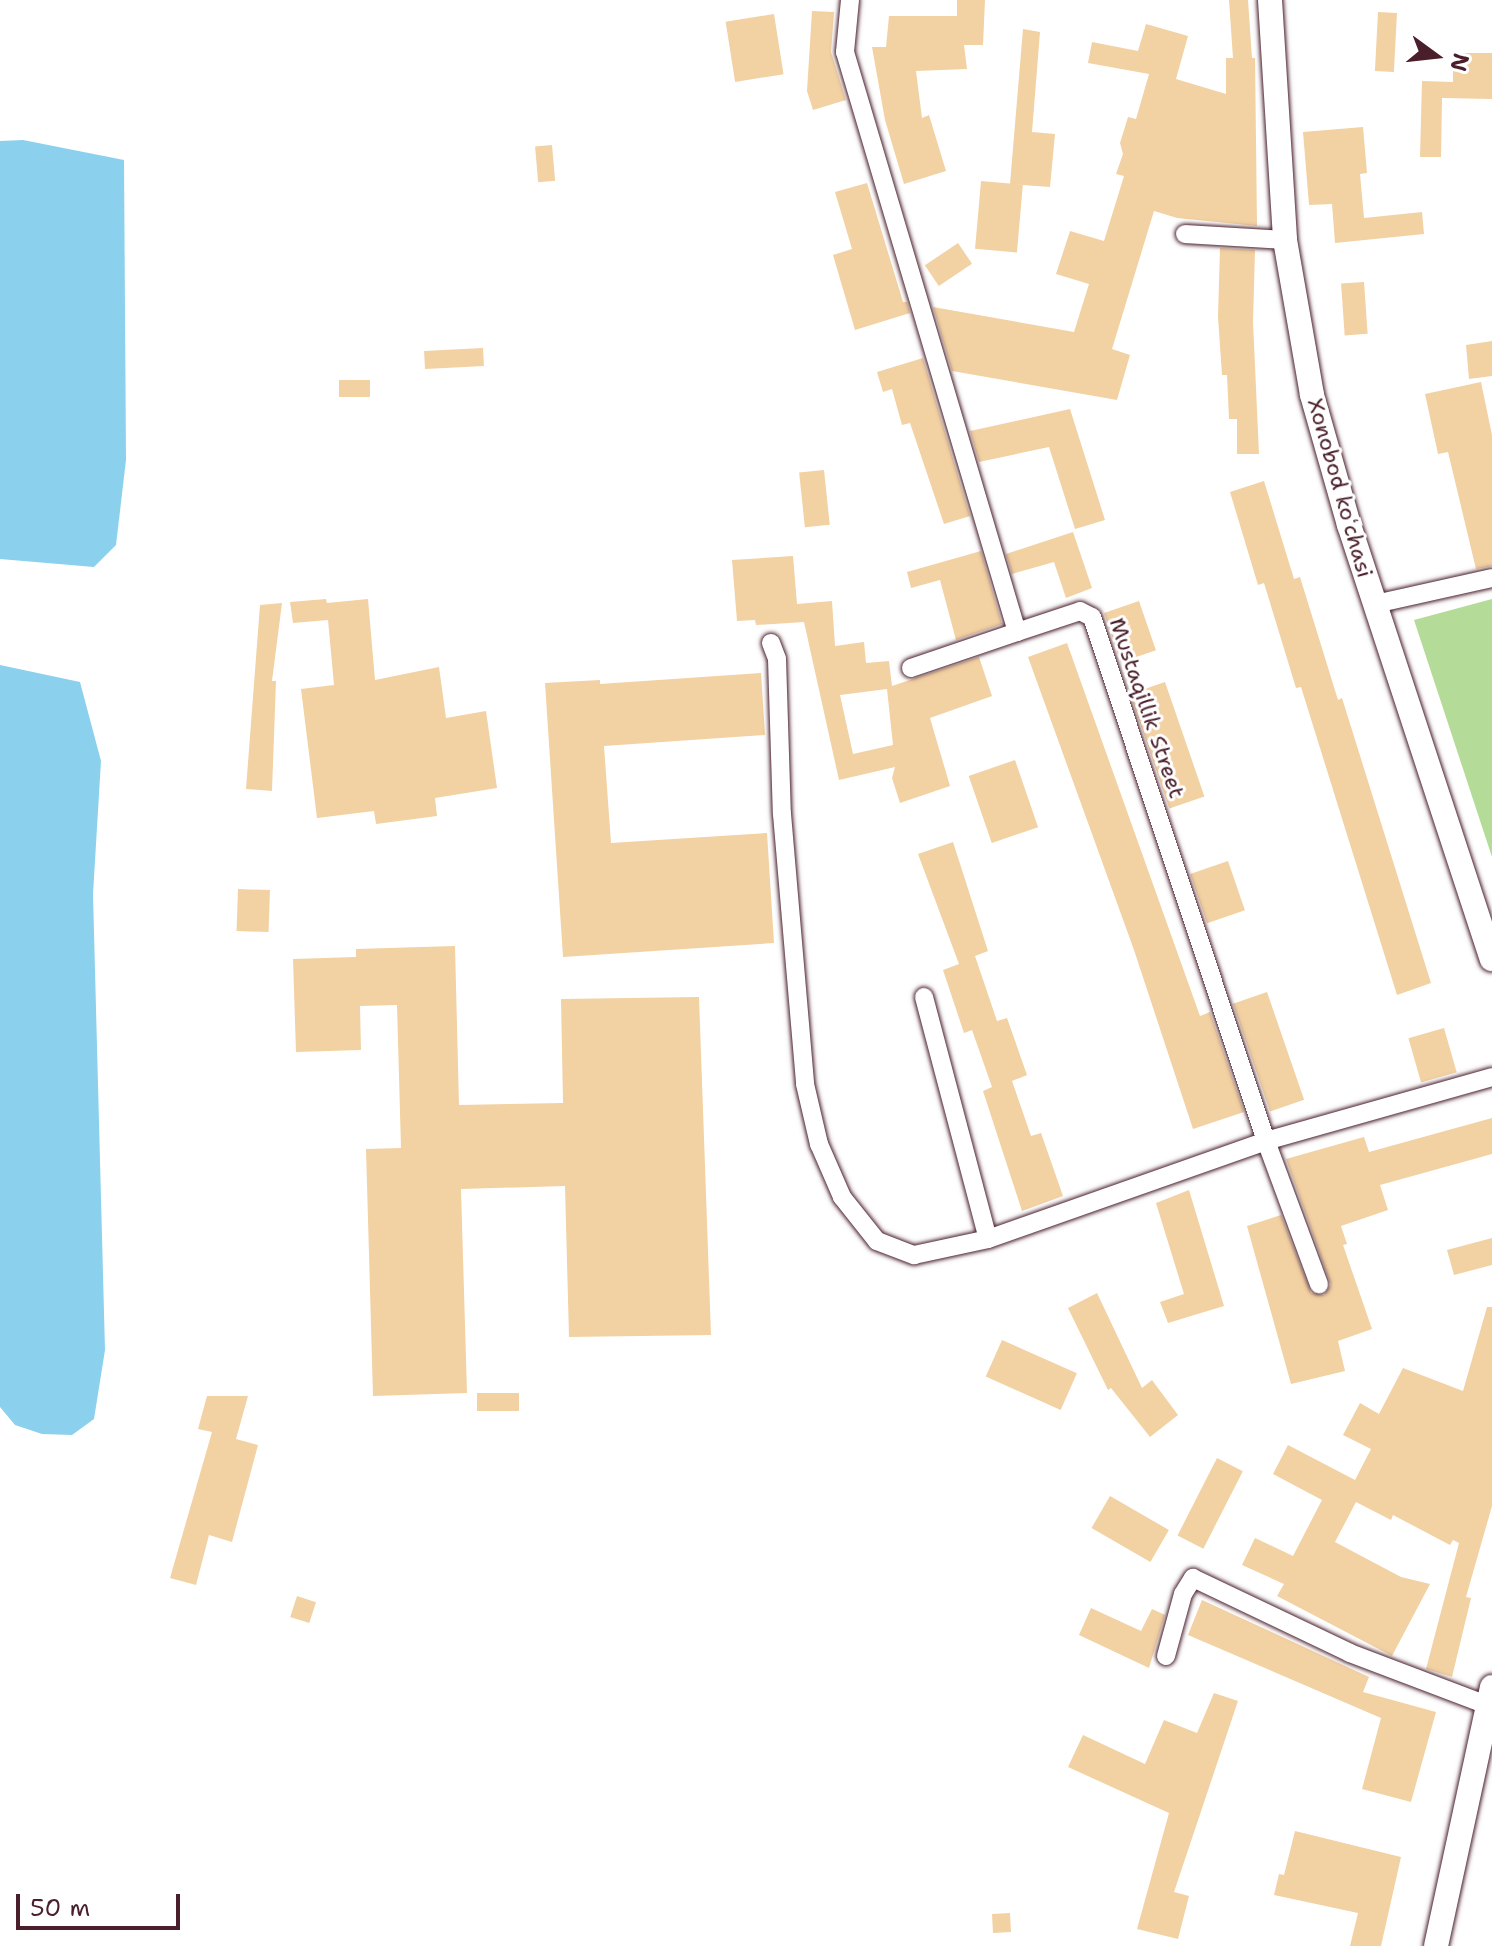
<!DOCTYPE html>
<meta charset="utf-8">
<style>
body{margin:0}
#map{position:relative;width:1492px;height:1946px;overflow:hidden;background:#fff;font-family:"Shantell Sans",sans-serif}
div>[style]{position:absolute}
.green>*{inset:0;background:#b4db97}
.water>*{inset:0;background:#8bd1ed}
.building>*{inset:0;background:#f2d1a3;transform-origin:0 0}
.roads{filter:drop-shadow(0 0 2px #4a1f2b) drop-shadow(0 0 2px #4a1f2b)}
.minor>*{height:18px;margin:-9px;padding:0 9px;transform-origin:9px;border-radius:9px;background:#fff}
.secondary>*{height:24px;margin:-12px;padding:0 12px;transform-origin:12px;border-radius:12px;background:#fff}
span{translate:-50% -50%;white-space:nowrap;text-align:center;line-height:1.15;-webkit-text-stroke:6px #fff;paint-order:stroke}
.street-label{font-size:22px;color:#4a1f2b}
.north{position:absolute;left:1396px;top:16px;width:80px;height:80px;-webkit-text-stroke:6px #fff;paint-order:stroke;rotate:105deg;font-size:22px;font-weight:700;line-height:32px;text-align:center;color:#4a1f2b}
.north::after{content:'';display:block;margin:auto;width:28px;height:36px;background:#4a1f2b;clip-path:polygon(50% 0,100% 100%,50% 72%,0 100%)}
.scale{position:absolute;left:16px;top:1894px;width:164px;height:36px;box-sizing:border-box;border:4px solid #4a1f2b;border-top:0;padding-left:10px;font-size:24px;line-height:28px;white-space:nowrap;color:#4a1f2b;-webkit-text-stroke:6px #fff;paint-order:stroke}
</style>
<div id="map">
<div class="green">
<i style="clip-path:polygon(1492px 599px,1492px 857px,1414px 620px)"></i>
</div>
<div class="water">
<i style="clip-path:polygon(23px 140px,124px 160px,126px 460px,116px 545px,94px 567px,0 559px,0 141px)"></i>
<i style="clip-path:polygon(0 665px,80px 682px,101px 761px,93px 894px,105px 1350px,94px 1419px,72px 1435px,42px 1434px,15px 1425px,0 1407px)"></i>
</div>
<div class="building">
<i style="clip-path:polygon(957px 0,985px 0,983px 45px,964px 45px,967px 69px,916px 71px,922px 118px,929px 115px,946px 171px,904px 184px,885px 120px,872px 47px,886px 47px,889px 16px,957px 16px)"></i>
<i style="clip-path:polygon(1229px 0,1248px 0,1252px 58px,1255px 58px,1257px 226px,1177px 218px,1154px 211px,1112px 349px,1130px 355px,1117px 400px,952px 371px,933px 307px,1074px 332px,1089px 284px,1056px 274px,1070px 231px,1104px 241px,1124px 176px,1116px 174px,1123px 154px,1120px 143px,1128px 117px,1136px 119px,1149px 74px,1088px 63px,1092px 42px,1138px 51px,1146px 24px,1188px 36px,1176px 79px,1226px 94px,1226px 58px,1233px 58px)"></i>
<i style="clip-path:polygon(812px 11px,834px 12px,831px 52px,846px 100px,813px 110px,807px 91px)"></i>
<i style="left:1378px;top:12px;width:19px;height:59px;rotate:3deg"></i>
<i style="left:774px;top:14px;width:61px;height:49px;rotate:81deg"></i>
<i style="clip-path:polygon(1023px 29px,1040px 32px,1032px 132px,1055px 134px,1050px 187px,1010px 184px)"></i>
<i style="clip-path:polygon(1453px 53px,1492px 53px,1492px 99px,1442px 98px,1441px 157px,1420px 157px,1422px 81px,1453px 82px)"></i>
<i style="clip-path:polygon(1363px 127px,1367px 173px,1360px 174px,1364px 218px,1422px 212px,1424px 234px,1335px 243px,1332px 204px,1309px 205px,1303px 132px)"></i>
<i style="left:552px;top:145px;width:36px;height:17px;rotate:85deg"></i>
<i style="left:981px;top:181px;width:42px;height:68px;rotate:5deg"></i>
<i style="clip-path:polygon(867px 183px,903px 302px,907px 302px,910px 313px,855px 330px,833px 255px,852px 249px,835px 192px)"></i>
<i style="left:958px;top:243px;width:25px;height:40px;rotate:56deg"></i>
<i style="clip-path:polygon(1220px 248px,1255px 250px,1253px 322px,1259px 454px,1237px 454px,1237px 419px,1229px 419px,1227px 375px,1222px 375px,1218px 317px)"></i>
<i style="left:1364px;top:282px;width:52px;height:23px;rotate:86deg"></i>
<i style="clip-path:polygon(1492px 341px,1492px 376px,1469px 379px,1466px 345px)"></i>
<i style="left:483px;top:348px;width:18px;height:59px;rotate:87deg"></i>
<i style="clip-path:polygon(923px 358px,970px 516px,944px 524px,910px 423px,902px 425px,892px 389px,883px 392px,877px 372px)"></i>
<i style="left:370px;top:380px;width:17px;height:31px;rotate:90deg"></i>
<i style="clip-path:polygon(1481px 382px,1492px 435px,1492px 566px,1476px 569px,1448px 452px,1438px 454px,1425px 394px)"></i>
<i style="clip-path:polygon(1070px 409px,1105px 520px,1075px 529px,1049px 447px,979px 462px,970px 431px)"></i>
<i style="left:824px;top:470px;width:55px;height:25px;rotate:84deg"></i>
<i style="clip-path:polygon(1264px 481px,1294px 579px,1300px 577px,1338px 700px,1342px 698px,1431px 983px,1397px 995px,1301px 687px,1296px 688px,1264px 583px,1258px 585px,1230px 492px)"></i>
<i style="clip-path:polygon(1073px 532px,1092px 588px,1066px 598px,1054px 562px,1012px 574px,1006px 554px)"></i>
<i style="clip-path:polygon(981px 551px,1002px 624px,956px 640px,940px 580px,911px 588px,907px 572px)"></i>
<i style="clip-path:polygon(evenodd,793px 556px,797px 604px,832px 601px,835px 646px,864px 642px,866px 663px,889px 661px,892px 686px,979px 657px,992px 696px,930px 718px,950px 786px,900px 803px,892px 778px,895px 767px,839px 780px,804px 622px,756px 625px,755px 620px,737px 621px,732px 560px,793px 556px,887px 689px,893px 745px,853px 754px,840px 695px,887px 689px)"></i>
<i style="clip-path:polygon(326px 599px,327px 603px,368px 599px,375px 680px,439px 667px,446px 718px,486px 711px,497px 788px,435px 798px,437px 816px,376px 824px,374px 811px,317px 818px,301px 689px,334px 685px,328px 620px,293px 623px,290px 602px)"></i>
<i style="left:1139px;top:601px;width:52px;height:37px;rotate:71deg"></i>
<i style="clip-path:polygon(282px 603px,272px 681px,276px 681px,272px 791px,246px 789px,260px 605px)"></i>
<i style="clip-path:polygon(1067px 643px,1200px 1016px,1210px 1012px,1244px 1112px,1193px 1129px,1134px 950px,1028px 657px)"></i>
<i style="clip-path:polygon(761px 673px,765px 735px,604px 746px,611px 843px,767px 833px,774px 943px,563px 957px,545px 683px,600px 680px,600px 684px)"></i>
<i style="left:1165px;top:682px;width:121px;height:37px;rotate:71deg"></i>
<i style="left:1015px;top:760px;width:71px;height:49px;rotate:71deg"></i>
<i style="clip-path:polygon(953px 842px,988px 951px,975px 956px,997px 1021px,1007px 1018px,1027px 1075px,1012px 1081px,1031px 1136px,1041px 1133px,1063px 1196px,1022px 1211px,983px 1091px,992px 1087px,972px 1030px,964px 1033px,943px 970px,959px 964px,918px 854px)"></i>
<i style="left:1228px;top:861px;width:52px;height:40px;rotate:71deg"></i>
<i style="left:238px;top:889px;width:32px;height:42px;rotate:2deg"></i>
<i style="clip-path:polygon(455px 946px,459px 1105px,563px 1103px,561px 999px,699px 997px,711px 1335px,569px 1337px,565px 1186px,461px 1189px,467px 1393px,373px 1396px,366px 1149px,401px 1148px,397px 1005px,360px 1006px,361px 1050px,296px 1052px,293px 959px,356px 957px,356px 949px)"></i>
<i style="left:1267px;top:992px;width:114px;height:36px;rotate:71deg"></i>
<i style="left:1444px;top:1028px;width:46px;height:37px;rotate:74deg"></i>
<i style="clip-path:polygon(1492px 1118px,1492px 1154px,1380px 1185px,1388px 1210px,1341px 1226px,1347px 1244px,1343px 1245px,1372px 1329px,1338px 1341px,1345px 1371px,1291px 1384px,1247px 1226px,1281px 1215px,1311px 1293px,1324px 1295px,1331px 1285px,1286px 1159px,1364px 1137px,1369px 1152px)"></i>
<i style="clip-path:polygon(1189px 1190px,1224px 1306px,1168px 1323px,1160px 1302px,1184px 1294px,1156px 1203px)"></i>
<i style="clip-path:polygon(1492px 1238px,1492px 1265px,1454px 1275px,1447px 1250px)"></i>
<i style="clip-path:polygon(1097px 1293px,1142px 1388px,1152px 1380px,1178px 1415px,1150px 1437px,1111px 1388px,1108px 1390px,1068px 1308px)"></i>
<i style="clip-path:polygon(1487px 1307px,1492px 1307px,1492px 1506px,1466px 1597px,1471px 1598px,1452px 1677px,1426px 1669px,1459px 1543px,1453px 1540px,1450px 1545px,1393px 1515px,1391px 1520px,1356px 1502px,1335px 1542px,1401px 1577px,1430px 1584px,1392px 1656px,1277px 1596px,1284px 1584px,1242px 1565px,1255px 1538px,1293px 1556px,1322px 1500px,1273px 1474px,1288px 1445px,1355px 1480px,1371px 1449px,1343px 1435px,1360px 1403px,1379px 1414px,1403px 1368px,1463px 1391px)"></i>
<i style="left:1002px;top:1340px;width:82px;height:40px;rotate:24deg"></i>
<i style="left:519px;top:1393px;width:18px;height:42px;rotate:90deg"></i>
<i style="clip-path:polygon(207px 1396px,248px 1396px,236px 1439px,258px 1445px,232px 1542px,209px 1535px,196px 1585px,170px 1578px,212px 1432px,198px 1429px)"></i>
<i style="left:1217px;top:1458px;width:29px;height:87px;rotate:27deg"></i>
<i style="left:1110px;top:1496px;width:68px;height:37px;rotate:30deg"></i>
<i style="left:297px;top:1596px;width:20px;height:22px;rotate:18deg"></i>
<i style="clip-path:polygon(1202px 1600px,1369px 1677px,1363px 1692px,1436px 1712px,1411px 1802px,1362px 1789px,1381px 1718px,1188px 1635px)"></i>
<i style="clip-path:polygon(1091px 1608px,1141px 1631px,1152px 1609px,1165px 1615px,1149px 1668px,1079px 1635px)"></i>
<i style="clip-path:polygon(1214px 1693px,1238px 1701px,1174px 1892px,1189px 1896px,1178px 1939px,1137px 1929px,1169px 1813px,1068px 1767px,1083px 1735px,1145px 1764px,1164px 1720px,1197px 1733px)"></i>
<i style="clip-path:polygon(1295px 1831px,1401px 1857px,1381px 1946px,1350px 1946px,1358px 1913px,1274px 1895px,1279px 1874px,1284px 1875px)"></i>
<i style="left:1010px;top:1913px;width:19px;height:18px;rotate:87deg"></i>
</div>
<div class="roads">
<div class="minor">
<i style="left:850px;top:0;width:52px;rotate:95.5deg"></i>
<i style="left:845px;top:52px;width:605px;rotate:73.48deg"></i>
<i style="left:1017px;top:632px;width:66px;rotate:-18.4deg"></i>
<i style="left:1080px;top:611px;width:13px;rotate:27deg"></i>
<i style="left:1092px;top:617px;width:552px;rotate:71.63deg"></i>
<i style="left:1266px;top:1141px;width:153px;rotate:69.7deg"></i>
<i style="left:1185px;top:234px;width:100px;rotate:3.4deg"></i>
<i style="left:1375px;top:604px;width:120px;rotate:-12.5deg"></i>
<i style="left:771px;top:643px;width:17px;rotate:69deg"></i>
<i style="left:777px;top:659px;width:155px;rotate:88.2deg"></i>
<i style="left:782px;top:814px;width:271px;rotate:85.1deg"></i>
<i style="left:805px;top:1084px;width:62px;rotate:76.9deg"></i>
<i style="left:819px;top:1144px;width:58px;rotate:66.5deg"></i>
<i style="left:842px;top:1197px;width:56px;rotate:51.5deg"></i>
<i style="left:877px;top:1241px;width:40px;rotate:21deg"></i>
<i style="left:914px;top:1255px;width:76px;rotate:-12.2deg"></i>
<i style="left:988px;top:1239px;width:295px;rotate:-19.4deg"></i>
<i style="left:1266px;top:1141px;width:235px;rotate:-15.8deg"></i>
<i style="left:911px;top:668px;width:112px;rotate:-18.8deg"></i>
<i style="left:924px;top:997px;width:250px;rotate:75.2deg"></i>
<i style="left:1166px;top:1656px;width:64px;rotate:-74.7deg"></i>
<i style="left:1183px;top:1594px;width:19px;rotate:-58deg"></i>
<i style="left:1193px;top:1578px;width:174px;rotate:25.5deg"></i>
<i style="left:1350px;top:1653px;width:147px;rotate:20.8deg"></i>
</div>
<div class="secondary">
<i style="left:1270px;top:0;width:240px;rotate:86.4deg"></i>
<i style="left:1285px;top:240px;width:157px;rotate:80.1deg"></i>
<i style="left:1312px;top:395px;width:135px;rotate:74.1deg"></i>
<i style="left:1349px;top:525px;width:457px;rotate:71.8deg"></i>
<i style="left:1436px;top:1946px;width:265px;rotate:-77.8deg"></i>
</div>
</div>
<div class="street-label">
<span style="left:1340px;top:488px;rotate:74deg">Xonobod koʻchasi</span>
<span style="left:1147px;top:708px;rotate:71deg">Mustaqillik Street</span>
</div>
<div class="north">N</div>
<div class="scale">50 m</div>
</div>
